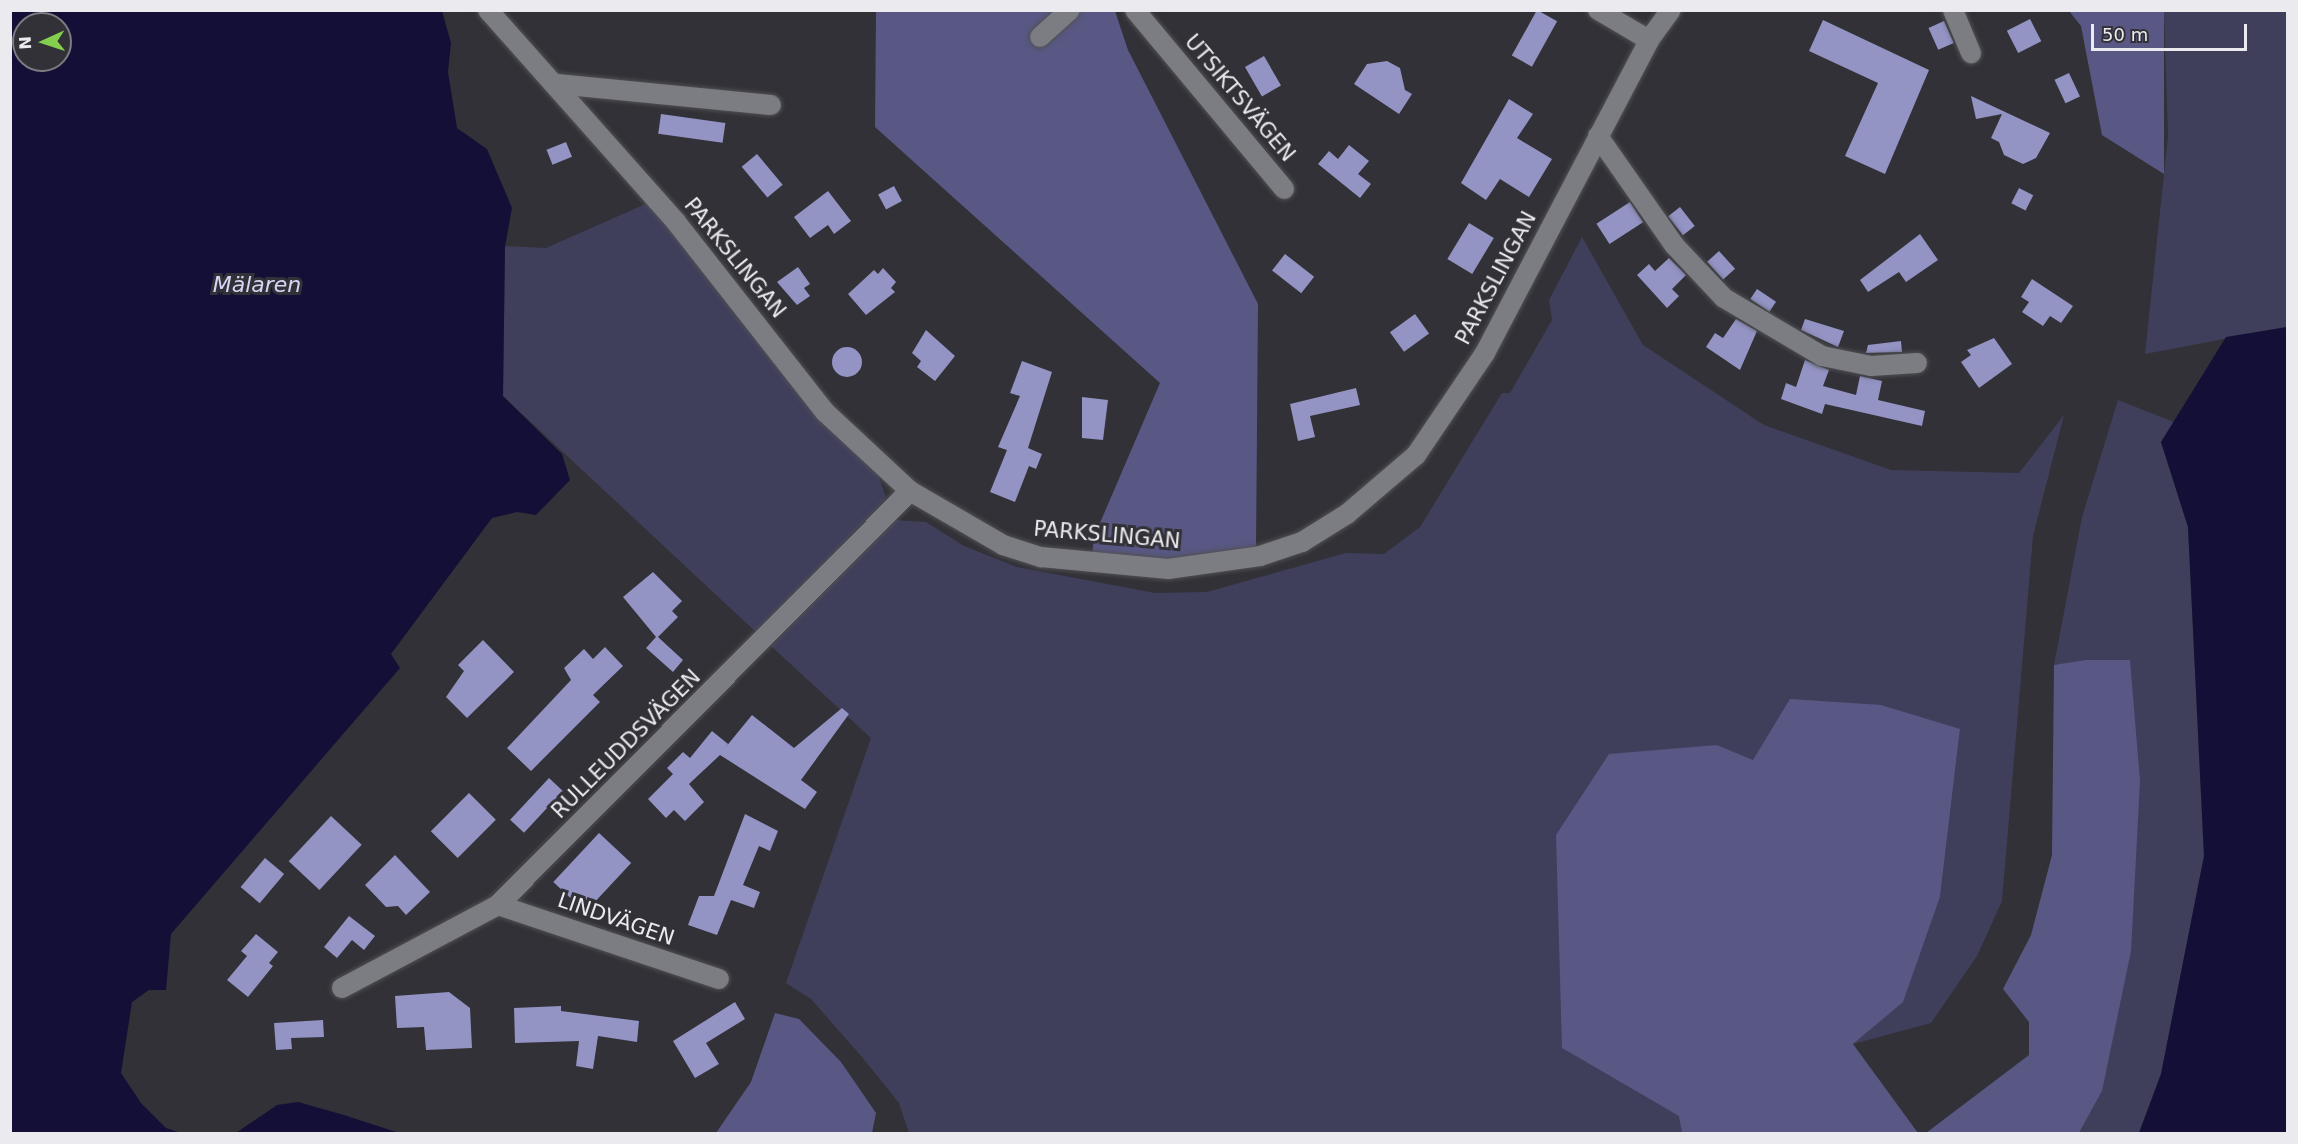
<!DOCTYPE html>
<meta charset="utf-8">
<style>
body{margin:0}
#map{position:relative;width:2298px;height:1144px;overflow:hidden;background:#313137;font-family:"DejaVu Sans",sans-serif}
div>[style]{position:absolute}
.green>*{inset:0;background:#3f3f5c}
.forest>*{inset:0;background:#595885}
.water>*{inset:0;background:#140f36}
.building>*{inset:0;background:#9393c4;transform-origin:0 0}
.round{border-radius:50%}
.roads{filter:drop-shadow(0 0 2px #505054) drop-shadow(0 0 2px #505054)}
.minor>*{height:20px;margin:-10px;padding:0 10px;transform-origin:10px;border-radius:10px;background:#7c7c83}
span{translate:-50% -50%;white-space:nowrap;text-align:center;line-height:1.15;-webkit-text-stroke:6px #313137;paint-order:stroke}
.street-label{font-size:21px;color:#ebebef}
.water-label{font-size:22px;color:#d5d6f4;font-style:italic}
.frame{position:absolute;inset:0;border:12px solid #ebebef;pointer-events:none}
.north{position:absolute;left:12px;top:12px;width:60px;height:60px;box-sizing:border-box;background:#313137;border:2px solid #7b7b81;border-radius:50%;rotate:267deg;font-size:16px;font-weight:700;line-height:24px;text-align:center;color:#ebebef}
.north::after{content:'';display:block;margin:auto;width:21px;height:27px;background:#84cf4d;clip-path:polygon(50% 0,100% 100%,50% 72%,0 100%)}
.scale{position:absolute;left:2091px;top:24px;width:156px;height:27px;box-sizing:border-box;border:3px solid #ebebef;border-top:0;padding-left:8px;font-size:18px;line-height:21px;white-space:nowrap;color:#ebebef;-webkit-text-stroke:4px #313137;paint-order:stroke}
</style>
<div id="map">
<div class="green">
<i style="clip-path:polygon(2164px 11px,2287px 11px,2287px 327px,2145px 354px,2168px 136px)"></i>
<i style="clip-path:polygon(650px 202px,876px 468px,886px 498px,758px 634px,503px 396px,505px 246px,546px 248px)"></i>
<i style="clip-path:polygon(1582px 237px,1643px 345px,1764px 425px,1891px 470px,2019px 473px,2064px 415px,2033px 536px,2002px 901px,1977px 956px,1931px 1023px,1853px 1044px,1903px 1001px,1940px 897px,1960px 729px,1753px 760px,1717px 745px,1562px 1048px,1680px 1116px,1682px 1133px,909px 1133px,899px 1103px,862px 1057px,811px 999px,786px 983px,871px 738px,771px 646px,895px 520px,926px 522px,964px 546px,1017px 567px,1155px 593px,1207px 592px,1346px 553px,1384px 554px,1420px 527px,1502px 393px,1510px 393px,1552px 320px,1549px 300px)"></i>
<i style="clip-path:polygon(2118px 400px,2174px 422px,2161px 442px,2188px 527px,2204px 856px,2161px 1074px,2139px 1133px,2079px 1133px,2102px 1091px,2129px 660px,2054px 665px,2082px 517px)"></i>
</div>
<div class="forest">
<i style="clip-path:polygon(876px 11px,1115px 11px,1128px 50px,1258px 304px,1256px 551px,1174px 562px,1092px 556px,1094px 537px,1160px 383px,875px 127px)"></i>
<i style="clip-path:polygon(2069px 11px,2164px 11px,2164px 174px,2102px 135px,2081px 26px)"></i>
<i style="clip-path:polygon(2086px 660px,2130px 660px,2140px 781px,2131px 951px,2102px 1091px,2079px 1133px,1926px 1133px,2029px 1055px,2029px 1022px,2003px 989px,2031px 935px,2052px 855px,2054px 665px)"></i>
<i style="clip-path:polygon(1790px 699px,1881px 705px,1960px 729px,1940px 897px,1903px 1002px,1853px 1044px,1918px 1133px,1682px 1133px,1679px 1116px,1562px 1048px,1556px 835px,1609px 754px,1717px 745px,1753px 760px)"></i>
<i style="clip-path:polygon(775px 1013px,799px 1019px,841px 1062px,876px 1113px,872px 1133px,716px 1133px,751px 1082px)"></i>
</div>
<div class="water">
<i style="clip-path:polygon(evenodd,10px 11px,442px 11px,451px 43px,448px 72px,457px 128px,487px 149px,512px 208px,505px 247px,503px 396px,562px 454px,570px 480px,536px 515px,517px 512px,492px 518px,391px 654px,400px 668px,171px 934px,166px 990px,149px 990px,132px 1002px,121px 1073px,141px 1103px,166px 1128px,181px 1133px,11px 1133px,10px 11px,24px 24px,60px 24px,60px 60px,24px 60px,24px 24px)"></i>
<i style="clip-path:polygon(2287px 327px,2287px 1133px,2139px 1133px,2161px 1074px,2204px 856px,2188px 527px,2161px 442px,2226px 337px)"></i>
<i style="clip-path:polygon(298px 1102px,344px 1115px,399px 1133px,236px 1133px,277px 1105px)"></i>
</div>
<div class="building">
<i style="left:1537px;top:10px;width:23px;height:52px;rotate:29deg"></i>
<i style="left:2030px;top:19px;width:25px;height:26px;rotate:63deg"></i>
<i style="clip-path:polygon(1823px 20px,1929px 70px,1885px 174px,1845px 156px,1878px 83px,1809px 51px)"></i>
<i style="left:1944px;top:21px;width:24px;height:17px;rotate:66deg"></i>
<i style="left:1264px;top:56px;width:34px;height:22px;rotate:60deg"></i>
<i style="clip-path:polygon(1387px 61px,1400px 68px,1405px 90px,1412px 94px,1399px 114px,1354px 84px,1367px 64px)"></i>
<i style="left:2069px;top:73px;width:26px;height:16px;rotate:65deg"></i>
<i style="clip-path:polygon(1971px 96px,2050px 133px,2036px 158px,2023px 164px,2004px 155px,1999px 142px,1991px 138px,2002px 114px,1976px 119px)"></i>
<i style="clip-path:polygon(1509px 99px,1533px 114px,1517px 138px,1552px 159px,1529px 197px,1500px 179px,1486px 200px,1461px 183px)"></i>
<i style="left:661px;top:114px;width:65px;height:20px;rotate:8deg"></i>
<i style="left:566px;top:142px;width:16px;height:21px;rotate:68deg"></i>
<i style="clip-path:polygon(1349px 145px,1369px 161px,1358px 174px,1371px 184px,1360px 198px,1318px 164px,1329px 151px,1338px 159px)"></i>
<i style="left:757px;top:154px;width:40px;height:20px;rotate:50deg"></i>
<i style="left:894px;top:186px;width:17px;height:18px;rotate:62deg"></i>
<i style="left:2019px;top:188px;width:16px;height:17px;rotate:27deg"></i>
<i style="clip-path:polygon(828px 191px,851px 221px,834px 234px,828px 225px,810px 238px,794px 217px)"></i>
<i style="left:1630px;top:202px;width:24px;height:40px;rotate:57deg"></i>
<i style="left:1680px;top:207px;width:24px;height:15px;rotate:52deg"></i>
<i style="left:1469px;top:223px;width:29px;height:42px;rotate:31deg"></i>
<i style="clip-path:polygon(1920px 234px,1938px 260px,1906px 282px,1899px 272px,1868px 292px,1860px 280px)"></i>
<i style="left:1719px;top:251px;width:24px;height:16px;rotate:48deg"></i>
<i style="left:1285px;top:254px;width:37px;height:21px;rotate:38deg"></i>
<i style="clip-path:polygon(1669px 258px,1686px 275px,1672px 289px,1679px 296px,1667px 308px,1637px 275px,1649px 264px,1655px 271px)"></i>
<i style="clip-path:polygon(798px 267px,810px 284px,804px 288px,810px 296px,797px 305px,777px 282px)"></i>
<i style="clip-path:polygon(883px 268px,896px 282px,891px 288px,895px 292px,866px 315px,848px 294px,874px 270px,878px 274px)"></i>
<i style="clip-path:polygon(2032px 279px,2073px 306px,2061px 323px,2050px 316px,2043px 326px,2022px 312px,2029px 302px,2021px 297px)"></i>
<i style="left:1757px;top:289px;width:23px;height:12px;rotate:34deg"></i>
<i style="left:1415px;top:314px;width:24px;height:31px;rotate:54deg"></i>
<i style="clip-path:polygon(1736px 319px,1757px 331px,1740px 370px,1706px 347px,1715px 333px,1723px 338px)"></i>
<i style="clip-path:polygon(1805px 319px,1844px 331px,1838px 347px,1801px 330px)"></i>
<i style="clip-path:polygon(926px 330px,955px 356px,935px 381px,917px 367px,921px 361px,912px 353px)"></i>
<i style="clip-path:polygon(1994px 338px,2012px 364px,1979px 388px,1961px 362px,1971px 355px,1967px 350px)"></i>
<i style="clip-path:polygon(1901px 341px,1902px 352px,1866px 353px,1868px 345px)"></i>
<i class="round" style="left:832px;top:347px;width:30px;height:30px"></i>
<i style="clip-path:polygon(1805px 360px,1829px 370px,1823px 386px,1856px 395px,1860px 376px,1882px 381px,1878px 400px,1925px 411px,1922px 426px,1825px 404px,1822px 414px,1781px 399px,1786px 383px,1796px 387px)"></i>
<i style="clip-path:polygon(1022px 361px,1052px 372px,1028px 448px,1042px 454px,1036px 469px,1029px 466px,1015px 502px,990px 492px,1007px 450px,998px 447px,1020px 396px,1010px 393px)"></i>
<i style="clip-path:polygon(1356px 388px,1360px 405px,1310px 416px,1315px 437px,1298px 441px,1290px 404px)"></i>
<i style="clip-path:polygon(1082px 397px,1108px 400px,1103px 440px,1082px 438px)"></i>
<i style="clip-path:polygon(653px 572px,682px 601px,672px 611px,678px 617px,658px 637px,683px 660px,673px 672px,646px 648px,656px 637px,623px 597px)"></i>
<i style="clip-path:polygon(483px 640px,514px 672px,467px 718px,446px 697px,464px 671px,458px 665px)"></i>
<i style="clip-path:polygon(605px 647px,623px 666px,593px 695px,600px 702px,531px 771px,507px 748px,571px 680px,564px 668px,584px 649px,593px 659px)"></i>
<i style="clip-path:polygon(842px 708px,849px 714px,801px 780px,817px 792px,805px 809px,720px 755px,689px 784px,704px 802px,685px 821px,674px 810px,666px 818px,648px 799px,673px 774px,667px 768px,683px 752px,690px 758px,712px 731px,728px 744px,725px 748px,752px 715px,794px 748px)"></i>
<i style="left:549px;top:778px;width:19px;height:57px;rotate:43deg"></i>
<i style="left:469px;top:793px;width:38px;height:54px;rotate:45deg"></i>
<i style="clip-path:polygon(745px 814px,778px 831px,770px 851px,759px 846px,743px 885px,760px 892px,754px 908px,731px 900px,717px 935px,688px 925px,699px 896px,714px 896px)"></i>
<i style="left:331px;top:816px;width:42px;height:62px;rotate:43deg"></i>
<i style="left:599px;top:833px;width:44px;height:67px;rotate:43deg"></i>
<i style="clip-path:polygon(395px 855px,430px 892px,406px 915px,398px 906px,386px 907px,365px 885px)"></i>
<i style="left:265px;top:858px;width:25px;height:38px;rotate:40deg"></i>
<i style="clip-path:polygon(349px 916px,375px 936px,364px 950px,352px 940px,337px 958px,324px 947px)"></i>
<i style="clip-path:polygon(256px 934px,278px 952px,269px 963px,273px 966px,248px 997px,227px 980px,247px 956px,241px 951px)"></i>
<i style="clip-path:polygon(449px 992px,470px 1008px,472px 1048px,426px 1050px,424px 1027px,397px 1028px,395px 996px)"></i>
<i style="clip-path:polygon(735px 1002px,745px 1019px,706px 1043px,719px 1064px,695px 1078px,673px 1041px)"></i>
<i style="clip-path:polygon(561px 1006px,561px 1011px,639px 1021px,637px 1042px,598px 1036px,593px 1069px,576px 1066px,579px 1041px,515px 1043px,514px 1008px)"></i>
<i style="clip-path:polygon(323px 1020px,324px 1037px,291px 1038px,292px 1049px,276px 1050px,274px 1023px)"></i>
</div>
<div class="roads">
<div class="minor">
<i style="left:488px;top:10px;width:283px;rotate:48.4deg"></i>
<i style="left:676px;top:222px;width:241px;rotate:51.9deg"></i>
<i style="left:825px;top:412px;width:116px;rotate:42.9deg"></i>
<i style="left:910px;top:491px;width:108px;rotate:30.1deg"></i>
<i style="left:1003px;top:545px;width:40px;rotate:18deg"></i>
<i style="left:1041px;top:557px;width:128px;rotate:5.4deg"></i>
<i style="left:1168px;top:569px;width:93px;rotate:-8deg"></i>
<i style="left:1260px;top:556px;width:44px;rotate:-18.4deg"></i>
<i style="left:1302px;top:542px;width:53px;rotate:-31.9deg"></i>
<i style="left:1347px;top:514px;width:91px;rotate:-40.5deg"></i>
<i style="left:1416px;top:455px;width:123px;rotate:-55.9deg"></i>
<i style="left:1485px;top:353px;width:353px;rotate:-62.3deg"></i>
<i style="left:1649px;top:40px;width:37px;rotate:-54deg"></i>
<i style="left:1135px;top:10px;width:233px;rotate:50.2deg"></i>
<i style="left:1598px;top:10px;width:59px;rotate:30.5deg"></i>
<i style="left:1953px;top:10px;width:47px;rotate:67.3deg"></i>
<i style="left:1040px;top:37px;width:40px;rotate:-42deg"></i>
<i style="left:557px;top:84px;width:215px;rotate:5.6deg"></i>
<i style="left:1598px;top:136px;width:133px;rotate:55.1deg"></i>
<i style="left:1674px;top:245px;width:73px;rotate:46.7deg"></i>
<i style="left:1724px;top:298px;width:114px;rotate:30.6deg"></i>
<i style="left:1822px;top:356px;width:50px;rotate:11.5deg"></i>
<i style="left:1871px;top:366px;width:46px;rotate:-3.7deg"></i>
<i style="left:498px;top:905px;width:233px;rotate:18.5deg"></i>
<i style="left:342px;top:988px;width:177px;rotate:-28deg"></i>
<i style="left:498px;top:905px;width:584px;rotate:-45.14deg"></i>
</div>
</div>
<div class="street-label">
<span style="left:1240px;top:98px;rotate:50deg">UTSIKTSVÄGEN</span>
<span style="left:735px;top:258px;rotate:51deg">PARKSLINGAN</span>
<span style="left:1496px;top:278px;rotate:-62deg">PARKSLINGAN</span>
<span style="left:1107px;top:535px;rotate:5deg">PARKSLINGAN</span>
<span style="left:626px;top:744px;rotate:-45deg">RULLEUDDSVÄGEN</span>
<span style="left:616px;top:919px;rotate:19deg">LINDVÄGEN</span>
</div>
<div class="water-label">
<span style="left:257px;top:285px">Mälaren</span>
</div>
<div class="frame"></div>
<div class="north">N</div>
<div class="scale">50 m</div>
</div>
